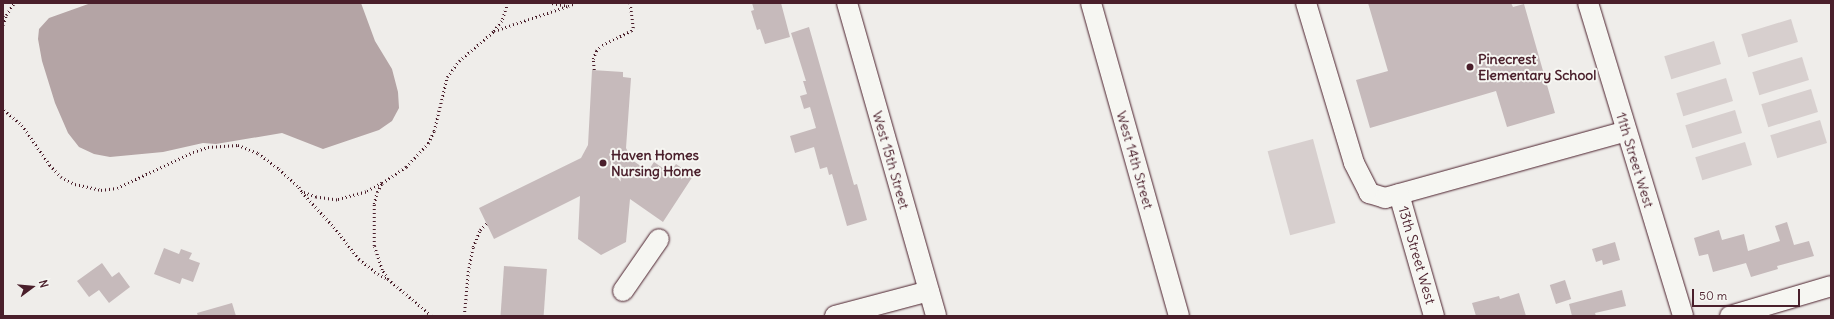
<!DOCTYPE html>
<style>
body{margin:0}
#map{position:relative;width:1834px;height:319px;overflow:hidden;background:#efedea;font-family:Delius,sans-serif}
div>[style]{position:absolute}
.green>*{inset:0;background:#d7cfce;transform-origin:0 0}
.water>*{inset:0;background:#b4a4a5}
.building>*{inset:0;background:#c6babb;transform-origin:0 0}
.path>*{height:2.5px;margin-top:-1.25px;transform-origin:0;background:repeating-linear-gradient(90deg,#4a1f2b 0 1px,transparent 0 4px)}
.roads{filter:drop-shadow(0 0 1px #4a1f2b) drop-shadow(0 0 1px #4a1f2b)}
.minor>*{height:20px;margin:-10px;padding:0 10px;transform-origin:10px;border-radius:10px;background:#f6f6f2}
.dots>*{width:11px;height:11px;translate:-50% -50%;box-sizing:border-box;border:2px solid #f6f6f2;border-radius:50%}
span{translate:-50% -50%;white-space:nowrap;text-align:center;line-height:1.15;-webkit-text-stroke:4px #f6f6f2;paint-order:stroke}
.poi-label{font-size:14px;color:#4a1f2b;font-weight:700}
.left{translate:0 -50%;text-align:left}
.street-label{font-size:14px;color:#4a1f2b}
.frame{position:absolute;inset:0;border:4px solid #4a1f2b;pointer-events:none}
.north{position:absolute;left:12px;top:267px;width:40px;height:40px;-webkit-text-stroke:3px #f6f6f2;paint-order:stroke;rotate:74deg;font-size:11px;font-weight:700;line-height:16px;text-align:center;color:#4a1f2b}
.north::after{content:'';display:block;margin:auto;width:14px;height:18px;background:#4a1f2b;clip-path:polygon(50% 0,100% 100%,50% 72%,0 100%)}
.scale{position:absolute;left:1692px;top:289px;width:108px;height:18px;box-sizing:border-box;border:2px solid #4a1f2b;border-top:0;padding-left:5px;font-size:12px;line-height:14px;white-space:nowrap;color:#4a1f2b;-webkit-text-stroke:3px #f6f6f2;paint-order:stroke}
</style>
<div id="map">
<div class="green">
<i style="left:1791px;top:19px;width:24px;height:52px;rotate:73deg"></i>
<i style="left:1714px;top:41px;width:24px;height:52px;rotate:73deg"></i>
<i style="left:1802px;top:57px;width:24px;height:52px;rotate:73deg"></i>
<i style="left:1726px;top:78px;width:24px;height:52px;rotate:73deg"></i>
<i style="left:1811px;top:89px;width:24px;height:52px;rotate:73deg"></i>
<i style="left:1735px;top:110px;width:24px;height:52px;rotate:73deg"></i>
<i style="left:1820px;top:120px;width:24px;height:52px;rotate:73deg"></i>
<i style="left:1313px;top:139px;width:87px;height:47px;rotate:75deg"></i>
<i style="left:1745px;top:142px;width:24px;height:52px;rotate:73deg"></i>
</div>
<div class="water">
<i style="clip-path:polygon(91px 3px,361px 3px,375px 41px,392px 69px,398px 92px,399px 108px,392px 121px,379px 130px,323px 149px,282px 133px,216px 144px,203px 143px,163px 152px,110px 157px,94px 154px,79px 147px,68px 133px,55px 103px,42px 61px,38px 39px,39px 29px,49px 18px)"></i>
</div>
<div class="building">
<i style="clip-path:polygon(752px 3px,781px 3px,790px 37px,765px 44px,760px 29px,757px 30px,751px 11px,754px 10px)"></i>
<i style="clip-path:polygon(1368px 3px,1511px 3px,1513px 7px,1524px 4px,1555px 113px,1507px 127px,1496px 91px,1370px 128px,1356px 80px,1388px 71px)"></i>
<i style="clip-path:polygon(809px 27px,854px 185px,857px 184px,867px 220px,847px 226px,832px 174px,829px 175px,827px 167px,820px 169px,814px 147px,795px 153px,790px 136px,816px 128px,810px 107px,804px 109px,800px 96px,807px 94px,803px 81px,806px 81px,791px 33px)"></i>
<i style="clip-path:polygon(592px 70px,623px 72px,623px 77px,631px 78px,626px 148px,632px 160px,648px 171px,654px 162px,670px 173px,676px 164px,693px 176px,663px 222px,630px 199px,626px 242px,601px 255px,578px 239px,580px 196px,494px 239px,479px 208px,581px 158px,588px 145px)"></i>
<i style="clip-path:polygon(1787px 222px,1794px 245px,1809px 241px,1814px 256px,1777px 266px,1778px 269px,1751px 277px,1746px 263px,1713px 272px,1708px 254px,1699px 256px,1694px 238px,1719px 230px,1722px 240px,1744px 234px,1748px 251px,1780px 241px,1775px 226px)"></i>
<i style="clip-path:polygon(1615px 242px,1620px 260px,1603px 265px,1602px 260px,1596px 262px,1592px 249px)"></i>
<i style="clip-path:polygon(164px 248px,179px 254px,181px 249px,192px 253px,189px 259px,200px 263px,193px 282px,182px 278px,180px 284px,154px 274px)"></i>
<i style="clip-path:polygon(102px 263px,112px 277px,119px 272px,130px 287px,109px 303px,99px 290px,89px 297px,77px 281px)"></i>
<i style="left:504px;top:266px;width:43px;height:50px;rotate:4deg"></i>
<i style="left:1565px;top:280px;width:20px;height:16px;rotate:72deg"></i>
<i style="clip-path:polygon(1622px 290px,1626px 306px,1595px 313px,1596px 316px,1572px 316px,1569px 304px)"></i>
<i style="clip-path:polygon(1519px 293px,1526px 316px,1476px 316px,1472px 303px,1499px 296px,1500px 299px)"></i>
<i style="clip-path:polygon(232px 303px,236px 316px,198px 316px,197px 313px)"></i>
</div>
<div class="path">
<i style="left:508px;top:3px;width:19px;rotate:108deg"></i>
<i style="left:502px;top:21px;width:13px;rotate:129deg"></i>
<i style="left:494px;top:31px;width:78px;rotate:-18.7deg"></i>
<i style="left:552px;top:3px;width:16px;rotate:11deg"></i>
<i style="left:568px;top:6px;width:8px;rotate:-23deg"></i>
<i style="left:3px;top:25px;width:10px;rotate:-73deg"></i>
<i style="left:6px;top:15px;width:14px;rotate:-56deg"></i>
<i style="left:594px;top:70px;width:11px;rotate:-95deg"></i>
<i style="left:593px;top:59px;width:9px;rotate:-69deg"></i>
<i style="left:596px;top:51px;width:8px;rotate:-45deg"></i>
<i style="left:602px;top:45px;width:32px;rotate:-26deg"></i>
<i style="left:631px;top:31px;width:4px;rotate:-56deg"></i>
<i style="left:633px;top:28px;width:25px;rotate:-97deg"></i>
<i style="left:4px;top:110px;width:23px;rotate:40deg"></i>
<i style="left:22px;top:125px;width:49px;rotate:55deg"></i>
<i style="left:50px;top:165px;width:16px;rotate:47deg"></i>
<i style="left:61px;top:177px;width:16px;rotate:27deg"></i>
<i style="left:75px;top:184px;width:27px;rotate:13deg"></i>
<i style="left:101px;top:190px;width:16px;rotate:-7deg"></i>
<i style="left:117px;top:188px;width:84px;rotate:-25.3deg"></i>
<i style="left:193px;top:152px;width:16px;rotate:-18deg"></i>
<i style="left:208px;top:147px;width:30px;rotate:-4deg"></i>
<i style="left:238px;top:145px;width:22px;rotate:22deg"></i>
<i style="left:258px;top:153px;width:26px;rotate:37deg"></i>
<i style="left:279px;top:169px;width:27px;rotate:42deg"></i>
<i style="left:299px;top:187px;width:6px;rotate:59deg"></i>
<i style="left:302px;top:192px;width:47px;rotate:47.6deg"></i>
<i style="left:334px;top:227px;width:41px;rotate:52deg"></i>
<i style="left:359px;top:259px;width:24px;rotate:38deg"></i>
<i style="left:378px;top:274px;width:11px;rotate:27deg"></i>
<i style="left:388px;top:279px;width:11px;rotate:-124deg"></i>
<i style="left:382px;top:270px;width:25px;rotate:-108deg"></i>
<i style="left:374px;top:246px;width:42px;rotate:-90deg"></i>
<i style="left:374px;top:204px;width:12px;rotate:-76deg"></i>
<i style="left:377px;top:192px;width:10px;rotate:-61deg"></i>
<i style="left:382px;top:183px;width:18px;rotate:151deg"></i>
<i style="left:366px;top:192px;width:30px;rotate:165deg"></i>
<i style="left:337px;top:200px;width:21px;rotate:-172deg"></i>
<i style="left:316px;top:197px;width:15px;rotate:-160deg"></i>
<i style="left:382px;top:183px;width:29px;rotate:-34deg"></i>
<i style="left:406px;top:167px;width:33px;rotate:-47deg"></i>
<i style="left:428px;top:143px;width:13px;rotate:-63deg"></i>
<i style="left:434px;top:131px;width:56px;rotate:-76.5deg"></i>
<i style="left:447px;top:77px;width:20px;rotate:-53deg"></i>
<i style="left:459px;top:61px;width:46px;rotate:-40.6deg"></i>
<i style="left:388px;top:279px;width:57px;rotate:40.1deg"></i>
<i style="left:464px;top:316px;width:44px;rotate:-84.8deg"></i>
<i style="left:468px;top:272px;width:25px;rotate:-79deg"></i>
<i style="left:473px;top:247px;width:18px;rotate:-68deg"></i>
<i style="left:480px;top:230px;width:10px;rotate:-45deg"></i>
</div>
<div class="roads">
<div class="minor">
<i style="left:847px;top:3px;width:325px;rotate:74.1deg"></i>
<i style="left:1091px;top:3px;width:325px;rotate:74.3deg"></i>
<i style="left:1306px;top:3px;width:167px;rotate:73.3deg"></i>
<i style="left:1354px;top:163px;width:34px;rotate:63deg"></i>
<i style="left:1369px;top:193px;width:17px;rotate:17deg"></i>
<i style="left:1385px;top:198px;width:250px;rotate:-15.5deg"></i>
<i style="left:1588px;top:3px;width:327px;rotate:73.1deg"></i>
<i style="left:1399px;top:194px;width:127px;rotate:74deg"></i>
<i style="left:623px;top:291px;width:63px;rotate:-55.3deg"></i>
<i style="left:835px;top:316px;width:97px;rotate:-14.9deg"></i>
<i style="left:1730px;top:316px;width:105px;rotate:-16.5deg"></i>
</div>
</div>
<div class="dots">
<i style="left:1470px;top:67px;background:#4a1f2b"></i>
<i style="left:603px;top:163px;background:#4a1f2b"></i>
</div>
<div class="poi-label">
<span class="left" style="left:1478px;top:67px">Pinecrest<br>Elementary School</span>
<span class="left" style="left:611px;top:163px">Haven Homes<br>Nursing Home</span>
</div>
<div class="street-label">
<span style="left:891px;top:160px;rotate:74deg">West 15th Street</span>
<span style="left:1135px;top:160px;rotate:74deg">West 14th Street</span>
<span style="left:1635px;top:160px;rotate:73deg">11th Street West</span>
<span style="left:1417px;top:255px;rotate:74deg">13th Street West</span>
</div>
<div class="frame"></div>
<div class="north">N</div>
<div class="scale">50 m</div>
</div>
